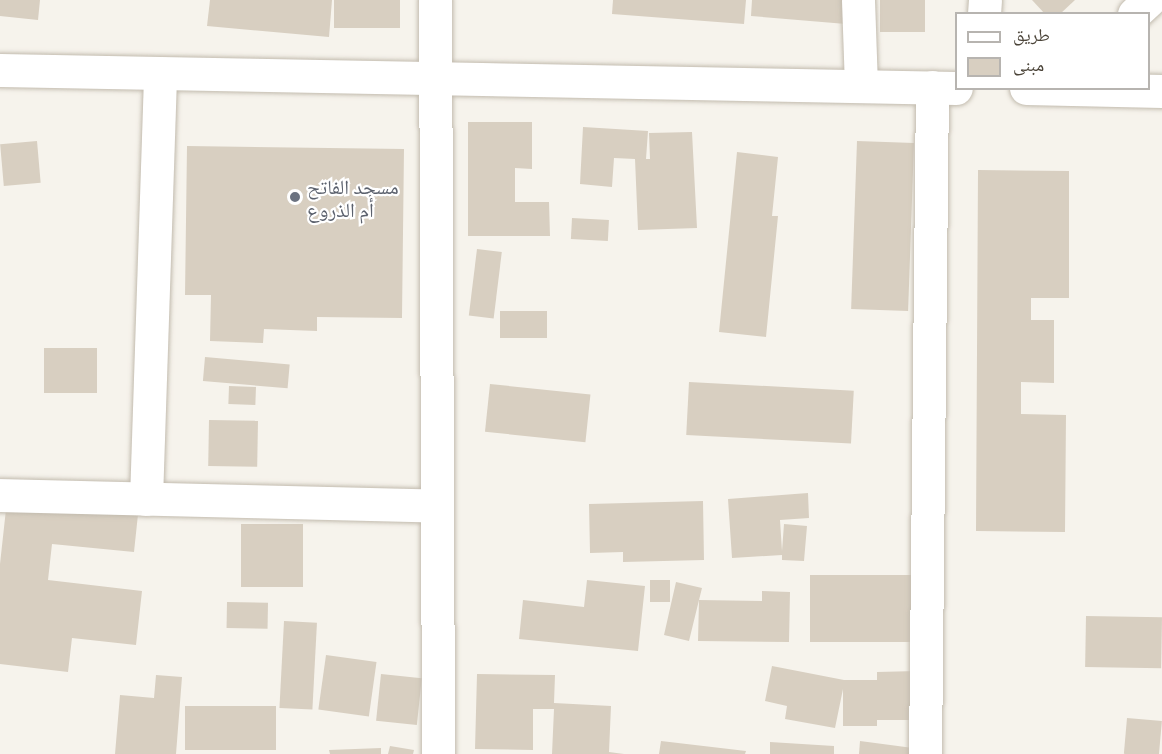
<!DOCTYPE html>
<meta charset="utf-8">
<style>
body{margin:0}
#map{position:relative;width:1162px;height:754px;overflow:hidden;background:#f6f3ec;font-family:Ubuntu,"Noto Naskh Arabic",sans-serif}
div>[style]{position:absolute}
.building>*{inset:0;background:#d8cfc1;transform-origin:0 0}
.roads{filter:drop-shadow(0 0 2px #c2bbae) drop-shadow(0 0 2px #c2bbae)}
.minor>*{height:33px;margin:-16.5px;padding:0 16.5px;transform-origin:16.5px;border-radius:16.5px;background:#fff}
.dots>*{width:16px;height:16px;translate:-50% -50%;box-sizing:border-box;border:3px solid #fff;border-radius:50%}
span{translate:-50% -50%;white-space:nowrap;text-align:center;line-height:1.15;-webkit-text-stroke:4.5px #fff;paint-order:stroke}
.worship-label{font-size:20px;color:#5b616d}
.left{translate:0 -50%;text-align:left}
.legend{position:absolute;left:955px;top:12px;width:195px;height:78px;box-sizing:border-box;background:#fff;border:2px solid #b7b4b0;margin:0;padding:8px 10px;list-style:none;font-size:18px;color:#4b4439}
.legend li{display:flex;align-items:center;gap:12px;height:30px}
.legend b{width:30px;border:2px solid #b7b4b0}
</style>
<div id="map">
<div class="building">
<i style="clip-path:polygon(0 0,40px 0,38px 20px,0 16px)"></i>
<i style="clip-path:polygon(210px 0,332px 0,329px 37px,207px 26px)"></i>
<i style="left:334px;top:0;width:66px;height:28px"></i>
<i style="clip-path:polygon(613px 0,746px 0,744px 24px,612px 14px)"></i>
<i style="clip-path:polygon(752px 0,847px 0,846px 24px,751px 16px)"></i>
<i style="left:880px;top:0;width:45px;height:32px"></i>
<i style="clip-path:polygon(1032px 0,1075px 0,1060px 14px,1045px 14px)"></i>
<i style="clip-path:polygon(468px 122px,532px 122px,532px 169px,515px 168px,515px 202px,549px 202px,550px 236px,468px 236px)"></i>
<i style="clip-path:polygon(583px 127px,648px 131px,646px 159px,650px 159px,649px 133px,692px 132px,697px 228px,638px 230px,635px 159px,614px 158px,612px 187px,580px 184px)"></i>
<i style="left:37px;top:141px;width:42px;height:37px;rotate:85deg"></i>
<i style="left:857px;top:141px;width:57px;height:168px;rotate:2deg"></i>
<i style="clip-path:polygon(187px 146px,404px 149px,402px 318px,317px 317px,317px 331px,264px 329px,263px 343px,210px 341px,211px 295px,185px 295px)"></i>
<i style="clip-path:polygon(737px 152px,778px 157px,772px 216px,778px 216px,766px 337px,719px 332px)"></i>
<i style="clip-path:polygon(978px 170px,1069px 171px,1069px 298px,1031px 298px,1031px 320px,1054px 320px,1054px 383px,1021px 382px,1021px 414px,1066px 415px,1065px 532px,976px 531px)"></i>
<i style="left:572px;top:218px;width:37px;height:21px;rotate:3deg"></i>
<i style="left:477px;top:249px;width:25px;height:67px;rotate:7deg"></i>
<i style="left:547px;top:311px;width:27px;height:47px;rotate:90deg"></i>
<i style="left:44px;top:348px;width:53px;height:45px"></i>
<i style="left:205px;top:357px;width:85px;height:24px;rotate:5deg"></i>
<i style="left:689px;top:382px;width:165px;height:53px;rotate:3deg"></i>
<i style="left:490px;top:384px;width:101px;height:48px;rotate:6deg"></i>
<i style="left:229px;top:386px;width:27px;height:18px;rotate:2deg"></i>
<i style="left:209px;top:420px;width:49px;height:46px;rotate:1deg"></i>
<i style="clip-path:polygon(8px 491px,139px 505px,134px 552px,52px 544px,48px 580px,142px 591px,136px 645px,72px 638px,68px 672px,0 664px,0 564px)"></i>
<i style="clip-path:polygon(808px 493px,809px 518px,780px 520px,782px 551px,784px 524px,807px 526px,804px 561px,782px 560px,782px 555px,732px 558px,728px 499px)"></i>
<i style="clip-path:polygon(703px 501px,704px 560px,623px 562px,623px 552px,590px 553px,589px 504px)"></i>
<i style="left:241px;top:524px;width:62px;height:63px"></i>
<i style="left:810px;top:575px;width:111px;height:67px"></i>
<i style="clip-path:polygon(587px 580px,645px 586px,638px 651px,519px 639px,523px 600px,584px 607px)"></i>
<i style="left:650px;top:580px;width:20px;height:22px"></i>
<i style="clip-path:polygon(676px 582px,702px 588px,699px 600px,762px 601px,762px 591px,790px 592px,789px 642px,698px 641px,699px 600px,689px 641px,664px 635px)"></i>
<i style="left:227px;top:602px;width:41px;height:26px;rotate:1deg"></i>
<i style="left:1086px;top:616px;width:76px;height:51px;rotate:1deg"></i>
<i style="left:284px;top:621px;width:33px;height:87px;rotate:3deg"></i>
<i style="left:326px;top:655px;width:51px;height:55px;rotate:8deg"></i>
<i style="clip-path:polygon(772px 666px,844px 680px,877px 680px,877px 672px,917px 671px,918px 720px,877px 720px,877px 726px,843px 726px,843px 689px,835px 728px,785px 719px,787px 706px,765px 701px)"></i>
<i style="left:381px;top:674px;width:41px;height:47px;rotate:6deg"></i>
<i style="clip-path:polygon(477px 674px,555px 675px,554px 703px,611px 706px,609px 752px,624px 754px,552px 754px,554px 709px,533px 709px,533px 750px,475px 749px)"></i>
<i style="clip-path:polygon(156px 675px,182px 677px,176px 754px,115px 754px,120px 695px,154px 698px)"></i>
<i style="left:276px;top:706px;width:44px;height:91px;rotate:90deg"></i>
<i style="left:1127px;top:718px;width:35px;height:36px;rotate:5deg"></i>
<i style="clip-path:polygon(661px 741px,746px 751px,745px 754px,659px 754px)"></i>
<i style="clip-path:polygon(860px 741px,928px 750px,927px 754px,859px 754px)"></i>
<i style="clip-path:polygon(770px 742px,834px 746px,834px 754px,770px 754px)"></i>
<i style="clip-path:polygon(390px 746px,414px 750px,413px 754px,388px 754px)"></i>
<i style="clip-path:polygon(381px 748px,381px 754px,330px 754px,329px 750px)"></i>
</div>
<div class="roads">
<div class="minor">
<i style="left:435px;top:0;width:754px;rotate:89.77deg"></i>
<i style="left:858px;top:0;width:86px;rotate:88deg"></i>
<i style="left:984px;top:14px;width:14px;rotate:-86deg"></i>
<i style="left:1134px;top:14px;width:21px;rotate:-43deg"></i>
<i style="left:0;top:70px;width:956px;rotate:1.08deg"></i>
<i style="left:1026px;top:88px;width:136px;rotate:1.3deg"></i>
<i style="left:0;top:495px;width:436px;rotate:1.4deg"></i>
<i style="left:146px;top:499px;width:426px;rotate:-88.1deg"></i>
<i style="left:925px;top:754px;width:667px;rotate:-89.4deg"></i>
</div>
</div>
<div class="dots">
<i style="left:295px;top:197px;background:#6b7280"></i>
</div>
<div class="worship-label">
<span class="left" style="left:307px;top:198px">مسجد الفاتح<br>أم الذروع</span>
</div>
<ul class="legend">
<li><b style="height:8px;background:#fff"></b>طريق</li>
<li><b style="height:16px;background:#d8cfc1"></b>مبنى</li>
</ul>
</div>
